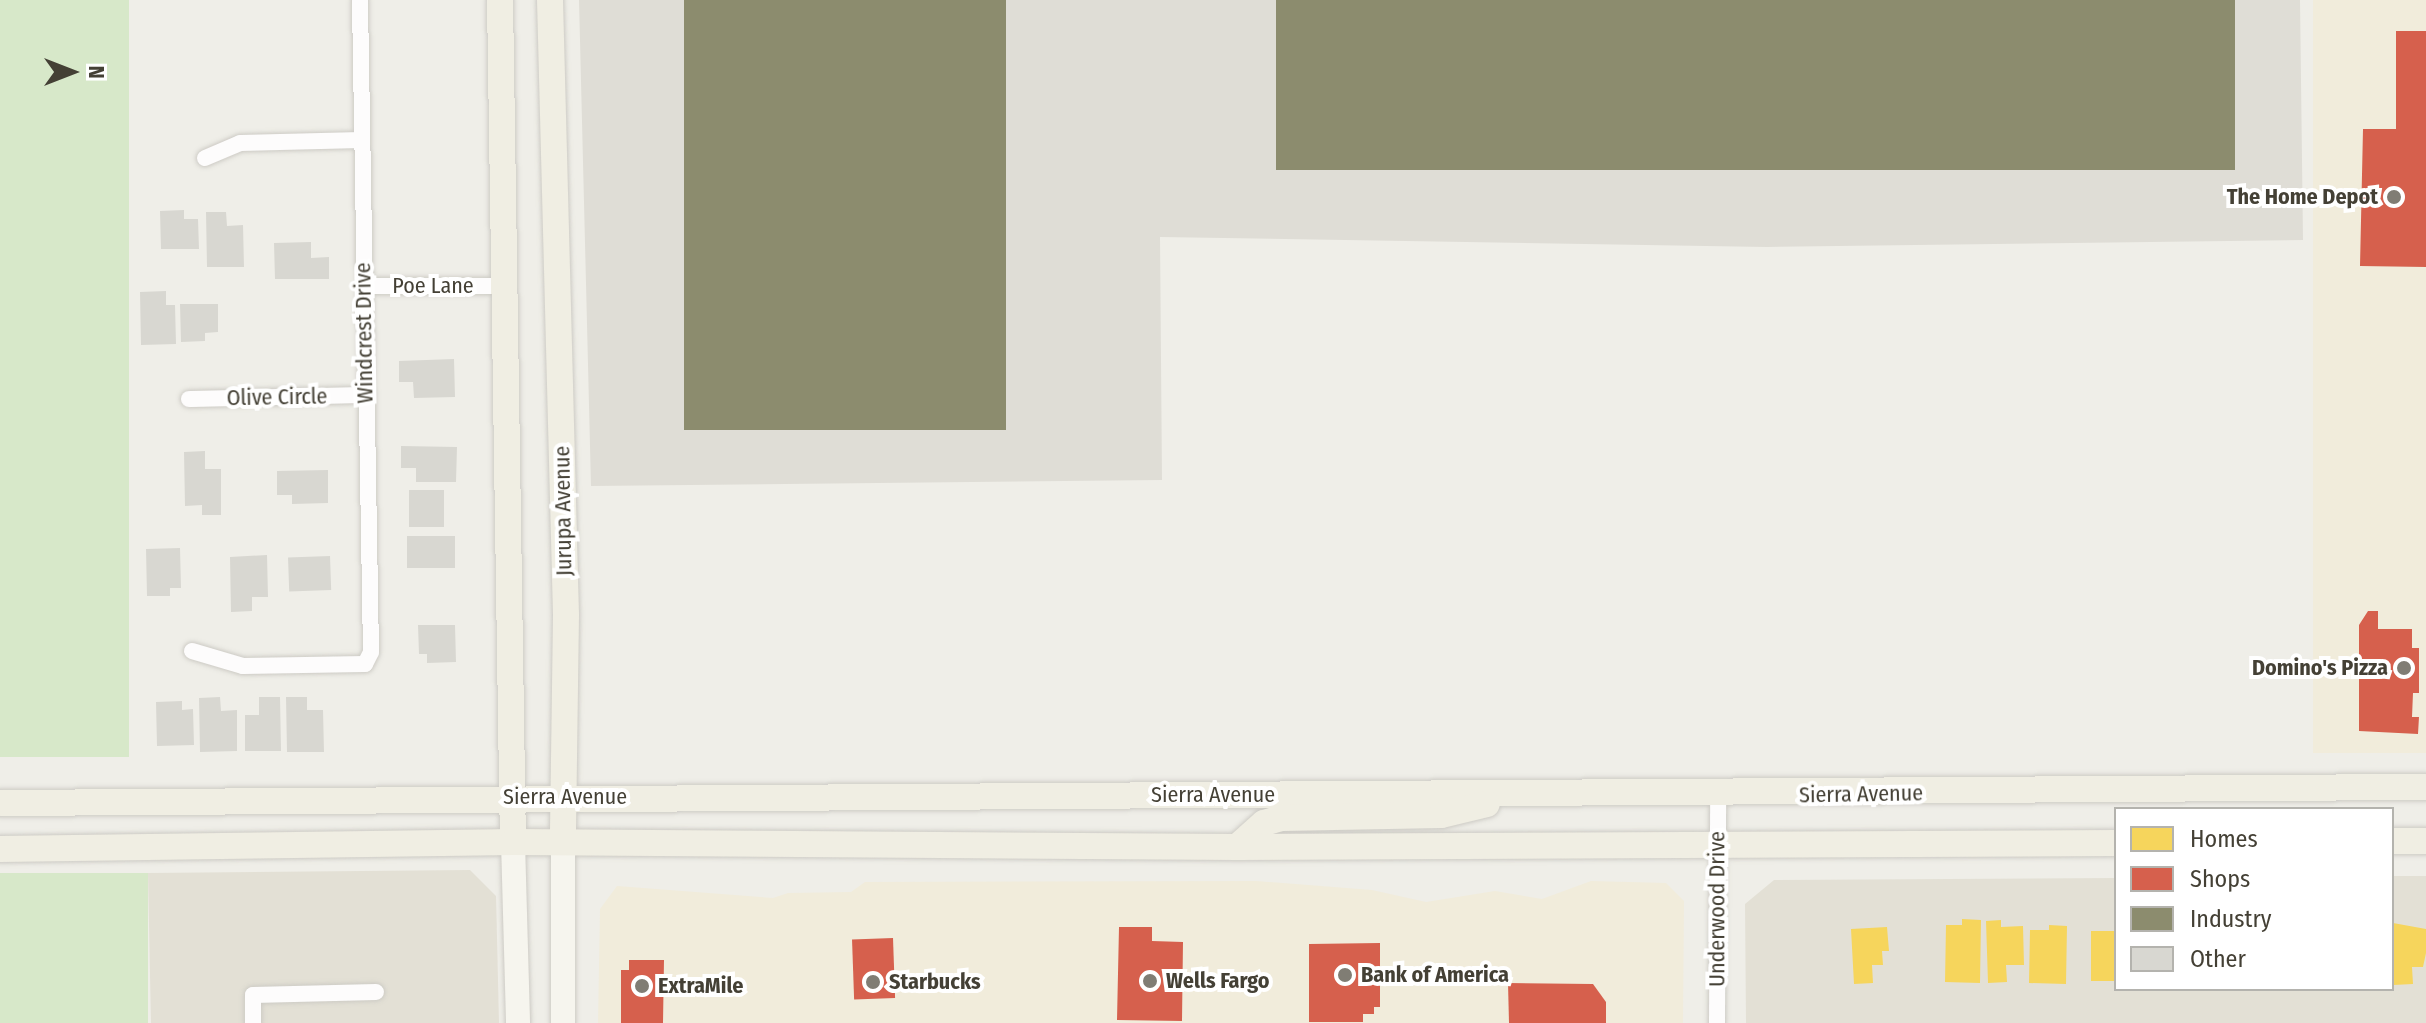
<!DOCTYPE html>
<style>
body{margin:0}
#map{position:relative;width:2426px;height:1023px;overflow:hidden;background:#efeee8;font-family:"Fira Sans Condensed",sans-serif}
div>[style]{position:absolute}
.residential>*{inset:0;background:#e3e0d5}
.commercial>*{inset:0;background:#f1ecdb;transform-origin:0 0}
.industrial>*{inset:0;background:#dfddd6}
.green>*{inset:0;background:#d7e8c9;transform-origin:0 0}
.homes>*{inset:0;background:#f6d55c;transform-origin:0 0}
.shops>*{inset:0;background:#d6604d;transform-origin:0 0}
.industry>*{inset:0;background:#8c8c6e;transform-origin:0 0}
.building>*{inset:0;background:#d8d7d1;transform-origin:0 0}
.roads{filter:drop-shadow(0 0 2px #cdcbc5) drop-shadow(0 0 2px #cdcbc5)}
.minor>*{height:16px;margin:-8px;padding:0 8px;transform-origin:8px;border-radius:8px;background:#fdfcfc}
.secondary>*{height:24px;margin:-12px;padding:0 12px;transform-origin:12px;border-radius:12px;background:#f6f5ee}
.primary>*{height:26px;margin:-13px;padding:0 13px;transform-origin:13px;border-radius:13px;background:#f0eee3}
.dots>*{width:22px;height:22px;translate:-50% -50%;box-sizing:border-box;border:4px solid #fff;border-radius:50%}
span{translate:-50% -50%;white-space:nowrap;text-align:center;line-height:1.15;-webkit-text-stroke:8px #fff;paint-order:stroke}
.poi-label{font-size:22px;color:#444035;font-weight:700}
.right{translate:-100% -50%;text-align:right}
.left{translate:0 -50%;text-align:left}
.street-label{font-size:22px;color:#444035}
.legend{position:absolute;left:2114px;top:807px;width:280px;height:184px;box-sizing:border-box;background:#fff;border:2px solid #b4b3ae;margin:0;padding:10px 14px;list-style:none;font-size:24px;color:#444035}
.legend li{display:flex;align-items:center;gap:16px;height:40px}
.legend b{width:40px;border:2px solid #b4b3ae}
.north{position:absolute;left:32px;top:32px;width:80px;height:80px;-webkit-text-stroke:6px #fff;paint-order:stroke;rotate:90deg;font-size:22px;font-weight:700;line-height:32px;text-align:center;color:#444035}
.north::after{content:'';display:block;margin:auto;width:28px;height:36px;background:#444035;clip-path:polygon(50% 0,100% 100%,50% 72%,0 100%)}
</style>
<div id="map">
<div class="residential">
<i style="clip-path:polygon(470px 870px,496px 896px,499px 1023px,151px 1023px,148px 873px)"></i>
<i style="clip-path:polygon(2392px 876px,2426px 876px,2426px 1023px,1746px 1023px,1745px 904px,1774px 880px,2116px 878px,2116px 989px,2392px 989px)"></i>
</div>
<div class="commercial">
<i style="left:2313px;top:0;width:113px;height:753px"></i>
<i style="clip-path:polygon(1256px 881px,1372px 890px,1426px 902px,1495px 891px,1542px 899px,1591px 881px,1666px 883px,1684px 901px,1683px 1023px,598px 1023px,600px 909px,617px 886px,773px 898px,788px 893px,851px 892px,865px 882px)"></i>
</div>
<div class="industrial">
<i style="clip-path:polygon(579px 0,2300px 0,2303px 240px,1767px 247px,1160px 237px,1162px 480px,591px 486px)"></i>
</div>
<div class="green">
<i style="left:0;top:0;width:129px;height:757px"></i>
<i style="left:0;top:873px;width:148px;height:150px"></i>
</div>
<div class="homes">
<i style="clip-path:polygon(1962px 919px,1981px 920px,1980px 983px,1945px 982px,1946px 925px,1962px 925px)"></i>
<i style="clip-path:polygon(2001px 920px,2001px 927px,2023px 926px,2024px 965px,2006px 965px,2007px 982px,1988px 983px,1986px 921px)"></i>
<i style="clip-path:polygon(2393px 923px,2426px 929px,2426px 953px,2423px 967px,2412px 967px,2413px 984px,2393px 985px)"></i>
<i style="clip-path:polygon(2049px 925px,2067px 926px,2066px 984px,2029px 983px,2030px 930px,2049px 930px)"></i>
<i style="clip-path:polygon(1887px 927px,1889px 951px,1882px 951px,1883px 965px,1872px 965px,1873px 983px,1854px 984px,1851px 929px)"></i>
<i style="left:2091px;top:931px;width:25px;height:50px"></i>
</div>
<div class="shops">
<i style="clip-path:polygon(2396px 31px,2426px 31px,2426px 267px,2360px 266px,2363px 129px,2396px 129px)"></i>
<i style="clip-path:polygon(2368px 611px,2378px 611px,2378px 629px,2412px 629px,2412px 648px,2419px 648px,2419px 693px,2413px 693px,2412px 717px,2419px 717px,2418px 734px,2359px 731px,2359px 625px)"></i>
<i style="clip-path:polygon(1119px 927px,1152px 927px,1152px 941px,1183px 942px,1182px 1021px,1117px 1020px)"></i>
<i style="left:893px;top:938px;width:60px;height:41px;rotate:88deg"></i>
<i style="clip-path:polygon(1380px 943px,1380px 1007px,1374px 1007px,1374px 1014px,1363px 1014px,1363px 1022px,1309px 1022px,1309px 944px)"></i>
<i style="clip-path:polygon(629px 960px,664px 960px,663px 1023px,621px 1023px,621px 970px,629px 970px)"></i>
<i style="clip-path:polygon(1508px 983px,1593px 984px,1606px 1002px,1606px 1023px,1509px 1023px)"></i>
</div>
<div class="industry">
<i style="left:684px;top:0;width:322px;height:430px"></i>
<i style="left:1276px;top:0;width:959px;height:170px"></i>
</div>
<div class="building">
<i style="clip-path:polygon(184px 210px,184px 219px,198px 219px,199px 249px,161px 249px,160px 211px)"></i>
<i style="clip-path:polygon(206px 212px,226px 212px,227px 226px,243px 225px,244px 267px,207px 267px)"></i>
<i style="clip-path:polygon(311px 242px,311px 258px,329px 257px,329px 279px,275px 279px,274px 243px)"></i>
<i style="clip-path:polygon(166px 291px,166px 305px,175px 305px,176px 344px,141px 345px,140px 292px)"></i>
<i style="clip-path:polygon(180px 304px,218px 304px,218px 332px,205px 333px,205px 341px,181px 342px)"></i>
<i style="clip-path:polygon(454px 359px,455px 397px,414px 398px,413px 382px,399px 382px,399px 361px)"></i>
<i style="clip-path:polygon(401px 446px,457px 447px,456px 482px,416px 482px,416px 468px,401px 468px)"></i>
<i style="clip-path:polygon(205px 451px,205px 469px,221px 469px,221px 515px,202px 515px,202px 505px,185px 506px,184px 452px)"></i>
<i style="clip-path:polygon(328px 470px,328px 503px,292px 504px,292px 495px,277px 495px,277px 471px)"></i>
<i style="left:444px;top:490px;width:37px;height:35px;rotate:90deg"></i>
<i style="left:455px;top:536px;width:32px;height:48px;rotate:90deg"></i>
<i style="clip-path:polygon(180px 548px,181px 588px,170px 588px,170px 596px,147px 596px,146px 549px)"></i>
<i style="clip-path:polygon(267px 555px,268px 597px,252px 597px,252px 611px,231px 612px,230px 557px)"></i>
<i style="left:330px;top:556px;width:34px;height:42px;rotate:88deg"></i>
<i style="clip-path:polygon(418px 625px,455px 625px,456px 662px,427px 663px,427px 654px,419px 654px)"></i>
<i style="clip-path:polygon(220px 697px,221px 711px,237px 710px,237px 751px,200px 752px,199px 698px)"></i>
<i style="clip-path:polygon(259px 697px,280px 697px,281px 751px,245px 751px,245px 715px,259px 715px)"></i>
<i style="clip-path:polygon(286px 697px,307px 697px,307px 710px,323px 710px,324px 752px,287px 752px)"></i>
<i style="clip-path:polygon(182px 701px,182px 710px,193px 709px,194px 745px,157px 746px,156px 702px)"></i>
</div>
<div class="roads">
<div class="minor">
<i style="left:205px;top:158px;width:38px;rotate:-23deg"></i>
<i style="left:240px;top:143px;width:121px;rotate:-1.4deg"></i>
<i style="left:364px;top:286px;width:138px"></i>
<i style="left:189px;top:399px;width:176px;rotate:-1.3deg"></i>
<i style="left:192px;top:651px;width:53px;rotate:16.4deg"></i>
<i style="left:243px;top:666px;width:122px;rotate:-0.9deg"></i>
<i style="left:365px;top:664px;width:13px;rotate:-63deg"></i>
<i style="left:371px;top:652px;width:652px;rotate:-90.97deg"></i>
<i style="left:253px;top:1023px;width:28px;rotate:-90deg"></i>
<i style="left:253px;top:995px;width:123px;rotate:-1.4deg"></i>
<i style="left:1717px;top:1023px;width:228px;rotate:-89.7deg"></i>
</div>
<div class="secondary">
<i style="left:513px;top:842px;width:181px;rotate:88.4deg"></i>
<i style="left:563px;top:1023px;width:181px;rotate:-90deg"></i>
</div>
<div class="primary">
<i style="left:500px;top:0;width:842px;rotate:89.12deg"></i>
<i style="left:550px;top:0;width:615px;rotate:88.51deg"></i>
<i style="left:566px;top:615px;width:227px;rotate:90.8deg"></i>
<i style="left:0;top:803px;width:2426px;rotate:-0.38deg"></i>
<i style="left:2392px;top:841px;width:34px"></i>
<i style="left:1237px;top:847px;width:36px;rotate:-42deg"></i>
<i style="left:1264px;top:823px;width:19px;rotate:-16deg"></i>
<i style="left:1282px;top:818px;width:159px;rotate:-1.1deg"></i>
<i style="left:1441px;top:815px;width:47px;rotate:-13.4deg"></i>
<i style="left:0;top:849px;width:513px;rotate:-0.78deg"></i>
<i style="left:513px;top:842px;width:724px;rotate:0.4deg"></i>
<i style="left:1237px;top:847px;width:879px;rotate:-0.26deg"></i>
</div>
</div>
<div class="dots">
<i style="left:2394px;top:197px;background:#807d74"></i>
<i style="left:2404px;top:668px;background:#807d74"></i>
<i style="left:1345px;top:975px;background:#807d74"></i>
<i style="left:1150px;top:981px;background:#807d74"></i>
<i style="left:873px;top:982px;background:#807d74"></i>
<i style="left:642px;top:986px;background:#807d74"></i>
</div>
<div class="poi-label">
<span class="right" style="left:2378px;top:197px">The Home Depot</span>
<span class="right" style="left:2388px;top:668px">Domino's Pizza</span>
<span class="left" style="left:1361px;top:975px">Bank of America</span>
<span class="left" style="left:1166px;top:981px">Wells Fargo</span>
<span class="left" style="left:889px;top:982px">Starbucks</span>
<span class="left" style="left:658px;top:986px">ExtraMile</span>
</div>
<div class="street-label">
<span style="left:433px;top:286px">Poe Lane</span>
<span style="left:364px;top:333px;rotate:-91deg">Windcrest Drive</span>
<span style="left:277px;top:397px;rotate:-1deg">Olive Circle</span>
<span style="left:563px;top:511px;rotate:-91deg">Jurupa Avenue</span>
<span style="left:1861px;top:794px;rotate:-1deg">Sierra Avenue</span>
<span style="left:1213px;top:795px">Sierra Avenue</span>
<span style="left:565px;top:797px">Sierra Avenue</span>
<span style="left:1717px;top:909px;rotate:-90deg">Underwood Drive</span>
</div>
<ul class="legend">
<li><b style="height:22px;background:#f6d55c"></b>Homes</li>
<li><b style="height:22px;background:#d6604d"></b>Shops</li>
<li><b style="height:22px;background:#8c8c6e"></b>Industry</li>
<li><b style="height:22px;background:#d8d7d1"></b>Other</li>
</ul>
<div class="north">N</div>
</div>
